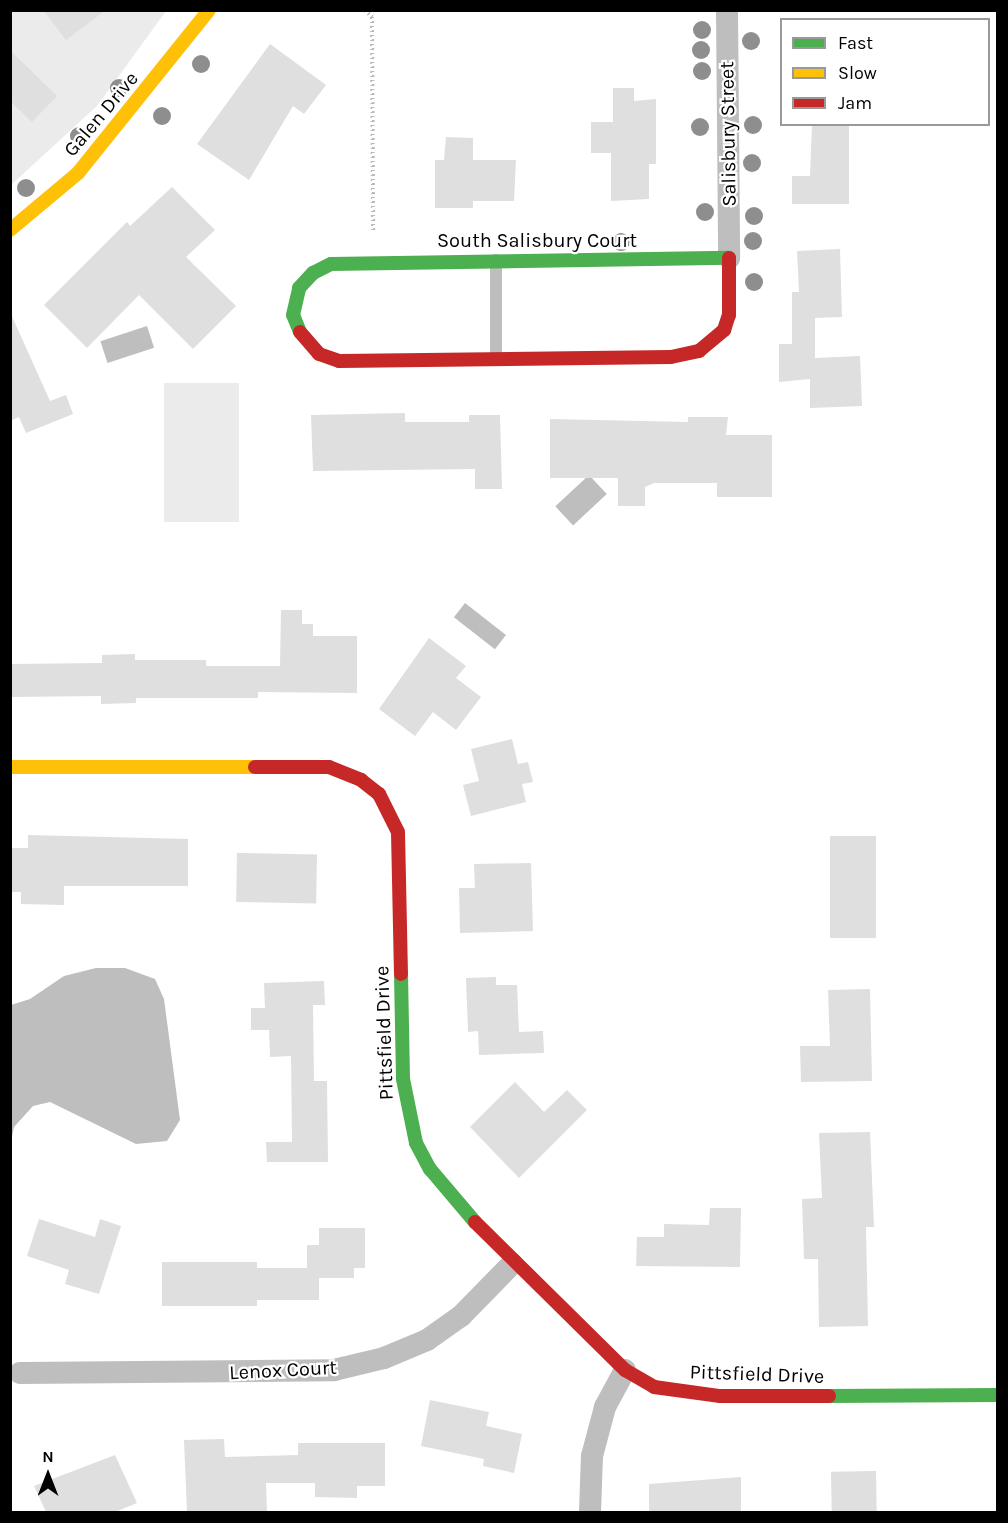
<!DOCTYPE html>
<style>
body{margin:0}
#map{position:relative;width:1008px;height:1523px;overflow:hidden;background:#fff;font-family:Karla,sans-serif}
div>[style]{position:absolute}
.green>*{inset:0;background:#ebebeb;transform-origin:0 0}
.water>*{inset:0;background:#bebebe;transform-origin:0 0}
.building>*{inset:0;background:#dfdfdf;transform-origin:0 0}
.path>*{height:4px;margin-top:-2px;transform-origin:0;background:repeating-linear-gradient(90deg,#b9b9b9 0 1.5px,transparent 0 4.5px)}
.lane>*{height:12px;margin:-6px;padding:0 6px;transform-origin:6px;border-radius:6px;background:#bebebe}
.street>*{height:22px;margin:-11px;padding:0 11px;transform-origin:11px;border-radius:11px;background:#bebebe}
.fast>*{height:14px;margin:-7px;padding:0 7px;transform-origin:7px;border-radius:7px;background:#4caf50}
.slow>*{height:14px;margin:-7px;padding:0 7px;transform-origin:7px;border-radius:7px;background:#ffc107}
.jam>*{height:14px;margin:-7px;padding:0 7px;transform-origin:7px;border-radius:7px;background:#c62828}
.trees>*{width:18px;height:18px;margin:-9px;border-radius:50%;background:#8e8e8e}
span{translate:-50% -50%;white-space:nowrap;text-align:center;line-height:1.15;-webkit-text-stroke:4.5px #fff;paint-order:stroke}
.street-label{font-size:20px;color:#000}
.frame{position:absolute;inset:0;border:12px solid #000;pointer-events:none}
.legend{position:absolute;left:780px;top:18px;width:210px;height:108px;box-sizing:border-box;background:#fff;border:2px solid #999;margin:0;padding:8px 10px;list-style:none;font-size:18px;color:#000}
.legend li{display:flex;align-items:center;gap:12px;height:30px}
.legend b{width:30px;border:2px solid #999}
.north{position:absolute;left:18px;top:1445px;width:60px;height:60px;-webkit-text-stroke:4px #fff;paint-order:stroke;rotate:0deg;font-size:16px;font-weight:700;line-height:24px;text-align:center;color:#000}
.north::after{content:'';display:block;margin:auto;width:21px;height:27px;background:#000;clip-path:polygon(50% 0,100% 100%,50% 72%,0 100%)}
</style>
<div id="map">
<div class="green">
<i style="clip-path:polygon(11px 11px,166px 11px,97px 106px,11px 185px)"></i>
<i style="left:164px;top:383px;width:75px;height:139px"></i>
</div>
<div class="water">
<i style="left:147px;top:326px;width:23px;height:49px;rotate:72deg"></i>
<i style="left:589px;top:475px;width:26px;height:46px;rotate:47deg"></i>
<i style="left:465px;top:603px;width:52px;height:18px;rotate:38deg"></i>
<i style="clip-path:polygon(96px 968px,125px 968px,155px 979px,164px 999px,180px 1120px,167px 1141px,136px 1144px,50px 1102px,33px 1106px,14px 1127px,11px 1141px,11px 1005px,30px 999px,64px 976px)"></i>
</div>
<div class="building">
<i style="clip-path:polygon(43px 10px,106px 10px,66px 40px)"></i>
<i style="clip-path:polygon(270px 44px,326px 85px,304px 114px,293px 106px,249px 180px,197px 144px)"></i>
<i style="clip-path:polygon(10px 50px,57px 96px,32px 122px,10px 101px)"></i>
<i style="clip-path:polygon(613px 88px,634px 88px,634px 101px,656px 99px,656px 164px,649px 164px,649px 199px,611px 201px,611px 153px,591px 153px,591px 122px,613px 122px)"></i>
<i style="clip-path:polygon(812px 124px,849px 124px,849px 204px,792px 204px,792px 176px,810px 176px)"></i>
<i style="clip-path:polygon(446px 137px,473px 138px,473px 160px,516px 160px,514px 201px,473px 201px,473px 208px,435px 208px,435px 160px,444px 160px)"></i>
<i style="clip-path:polygon(172px 187px,215px 230px,186px 257px,236px 306px,193px 349px,139px 295px,87px 348px,44px 305px,127px 222px,130px 226px)"></i>
<i style="clip-path:polygon(840px 249px,842px 317px,815px 318px,815px 358px,860px 356px,862px 406px,810px 408px,810px 379px,779px 382px,779px 344px,792px 344px,792px 292px,799px 292px,797px 251px)"></i>
<i style="clip-path:polygon(10px 312px,50px 401px,66px 395px,73px 414px,26px 433px,19px 417px,10px 421px)"></i>
<i style="clip-path:polygon(405px 413px,405px 422px,469px 422px,469px 415px,500px 415px,502px 489px,475px 489px,475px 469px,313px 471px,311px 415px)"></i>
<i style="clip-path:polygon(688px 417px,728px 417px,726px 435px,772px 435px,772px 497px,717px 497px,717px 483px,654px 483px,645px 487px,645px 506px,618px 506px,618px 478px,550px 478px,550px 419px,688px 422px)"></i>
<i style="clip-path:polygon(281px 610px,302px 610px,302px 624px,313px 624px,313px 636px,357px 636px,357px 693px,258px 692px,258px 698px,136px 698px,136px 703px,101px 704px,101px 696px,10px 697px,10px 664px,102px 663px,102px 655px,135px 654px,135px 660px,206px 660px,206px 666px,280px 666px)"></i>
<i style="clip-path:polygon(429px 638px,466px 666px,456px 678px,481px 697px,456px 730px,433px 712px,415px 736px,379px 709px)"></i>
<i style="clip-path:polygon(512px 739px,518px 764px,528px 762px,533px 782px,522px 784px,526px 802px,471px 816px,463px 785px,479px 781px,471px 749px)"></i>
<i style="clip-path:polygon(28px 835px,188px 839px,188px 886px,64px 886px,64px 905px,21px 904px,21px 892px,10px 892px,10px 848px,28px 848px)"></i>
<i style="left:830px;top:836px;width:46px;height:102px"></i>
<i style="left:237px;top:853px;width:80px;height:49px;rotate:1deg"></i>
<i style="clip-path:polygon(531px 863px,533px 931px,460px 933px,459px 888px,475px 888px,474px 864px)"></i>
<i style="clip-path:polygon(496px 977px,496px 985px,517px 985px,519px 1032px,543px 1031px,544px 1053px,479px 1055px,478px 1031px,468px 1032px,466px 978px)"></i>
<i style="clip-path:polygon(324px 981px,325px 1005px,313px 1005px,314px 1081px,327px 1081px,328px 1162px,267px 1162px,266px 1142px,292px 1142px,291px 1056px,270px 1057px,269px 1030px,251px 1030px,251px 1008px,265px 1008px,264px 983px)"></i>
<i style="clip-path:polygon(870px 989px,872px 1081px,801px 1082px,800px 1046px,830px 1046px,828px 990px)"></i>
<i style="clip-path:polygon(515px 1082px,544px 1112px,567px 1090px,587px 1110px,519px 1178px,470px 1127px)"></i>
<i style="clip-path:polygon(870px 1132px,874px 1227px,866px 1227px,868px 1326px,819px 1327px,818px 1259px,804px 1259px,802px 1199px,822px 1198px,819px 1133px)"></i>
<i style="clip-path:polygon(710px 1208px,741px 1208px,740px 1267px,636px 1266px,637px 1237px,664px 1237px,664px 1224px,709px 1225px)"></i>
<i style="clip-path:polygon(39px 1219px,95px 1237px,100px 1219px,121px 1226px,99px 1294px,65px 1284px,69px 1270px,27px 1256px)"></i>
<i style="clip-path:polygon(319px 1228px,365px 1228px,365px 1268px,354px 1268px,354px 1278px,319px 1278px,319px 1300px,257px 1300px,257px 1306px,162px 1306px,162px 1262px,257px 1262px,257px 1268px,307px 1268px,307px 1245px,319px 1245px)"></i>
<i style="clip-path:polygon(430px 1400px,489px 1412px,486px 1426px,522px 1434px,514px 1473px,483px 1466px,484px 1459px,421px 1446px)"></i>
<i style="clip-path:polygon(224px 1439px,225px 1457px,298px 1455px,298px 1443px,385px 1443px,385px 1486px,357px 1486px,357px 1498px,315px 1497px,315px 1483px,266px 1483px,267px 1512px,187px 1512px,184px 1440px)"></i>
<i style="clip-path:polygon(115px 1455px,137px 1503px,115px 1512px,46px 1512px,34px 1486px)"></i>
<i style="left:876px;top:1471px;width:41px;height:45px;rotate:89deg"></i>
<i style="clip-path:polygon(741px 1477px,741px 1512px,649px 1512px,649px 1484px)"></i>
</div>
<div class="path">
<i style="left:365px;top:10px;width:10px;rotate:45deg"></i>
<i style="left:372px;top:17px;width:216px;rotate:89.7deg"></i>
</div>
<div class="lane">
<i style="left:496px;top:260px;width:99px;rotate:90deg"></i>
</div>
<div class="street">
<i style="left:727px;top:10px;width:248px;rotate:89.5deg"></i>
<i style="left:20px;top:1373px;width:314px;rotate:-0.5deg"></i>
<i style="left:334px;top:1370px;width:51px;rotate:-13.5deg"></i>
<i style="left:384px;top:1358px;width:47px;rotate:-22.7deg"></i>
<i style="left:427px;top:1340px;width:42px;rotate:-35.2deg"></i>
<i style="left:461px;top:1316px;width:73px;rotate:-45.6deg"></i>
<i style="left:590px;top:1512px;width:56px;rotate:-88deg"></i>
<i style="left:592px;top:1456px;width:51px;rotate:-75.1deg"></i>
<i style="left:605px;top:1407px;width:42px;rotate:-61.6deg"></i>
</div>
<div class="fast">
<i style="left:300px;top:332px;width:18px;rotate:-112deg"></i>
<i style="left:293px;top:315px;width:28px;rotate:-77deg"></i>
<i style="left:299px;top:288px;width:21px;rotate:-47deg"></i>
<i style="left:313px;top:273px;width:20px;rotate:-27deg"></i>
<i style="left:331px;top:264px;width:398px;rotate:-0.9deg"></i>
<i style="left:401px;top:974px;width:105px;rotate:88.9deg"></i>
<i style="left:403px;top:1079px;width:65px;rotate:78.5deg"></i>
<i style="left:416px;top:1143px;width:30px;rotate:62deg"></i>
<i style="left:430px;top:1169px;width:70px;rotate:49.7deg"></i>
<i style="left:829px;top:1396px;width:169px;rotate:-0.3deg"></i>
</div>
<div class="slow">
<i style="left:10px;top:230px;width:89px;rotate:-40deg"></i>
<i style="left:78px;top:173px;width:209px;rotate:-51.2deg"></i>
<i style="left:10px;top:767px;width:245px"></i>
</div>
<div class="jam">
<i style="left:300px;top:332px;width:29px;rotate:49deg"></i>
<i style="left:319px;top:354px;width:21px;rotate:19deg"></i>
<i style="left:339px;top:361px;width:332px;rotate:-0.7deg"></i>
<i style="left:671px;top:357px;width:29px;rotate:-12deg"></i>
<i style="left:699px;top:351px;width:33px;rotate:-40deg"></i>
<i style="left:724px;top:330px;width:16px;rotate:-72deg"></i>
<i style="left:729px;top:315px;width:57px;rotate:-90deg"></i>
<i style="left:255px;top:767px;width:74px"></i>
<i style="left:329px;top:767px;width:35px;rotate:22deg"></i>
<i style="left:361px;top:780px;width:23px;rotate:38deg"></i>
<i style="left:379px;top:794px;width:42px;rotate:63.4deg"></i>
<i style="left:398px;top:832px;width:142px;rotate:88.8deg"></i>
<i style="left:475px;top:1222px;width:211px;rotate:44.6deg"></i>
<i style="left:625px;top:1370px;width:34px;rotate:30deg"></i>
<i style="left:654px;top:1387px;width:67px;rotate:7.8deg"></i>
<i style="left:720px;top:1396px;width:109px"></i>
</div>
<div class="trees">
<i style="left:702px;top:30px"></i>
<i style="left:751px;top:41px"></i>
<i style="left:701px;top:50px"></i>
<i style="left:201px;top:64px"></i>
<i style="left:702px;top:71px"></i>
<i style="left:119px;top:88px"></i>
<i style="left:162px;top:116px"></i>
<i style="left:753px;top:125px"></i>
<i style="left:700px;top:127px"></i>
<i style="left:79px;top:136px"></i>
<i style="left:752px;top:163px"></i>
<i style="left:26px;top:188px"></i>
<i style="left:705px;top:212px"></i>
<i style="left:754px;top:216px"></i>
<i style="left:753px;top:241px"></i>
<i style="left:621px;top:242px"></i>
<i style="left:754px;top:282px"></i>
</div>
<div class="street-label">
<span style="left:101px;top:114px;rotate:-50deg">Galen Drive</span>
<span style="left:728px;top:134px;rotate:-91deg">Salisbury Street</span>
<span style="left:537px;top:240px">South Salisbury Court</span>
<span style="left:384px;top:1033px;rotate:-92deg">Pittsfield Drive</span>
<span style="left:283px;top:1370px;rotate:-3deg">Lenox Court</span>
<span style="left:757px;top:1374px;rotate:2deg">Pittsfield Drive</span>
</div>
<div class="frame"></div>
<ul class="legend">
<li><b style="height:8px;background:#4caf50"></b>Fast</li>
<li><b style="height:8px;background:#ffc107"></b>Slow</li>
<li><b style="height:8px;background:#c62828"></b>Jam</li>
</ul>
<div class="north">N</div>
</div>
